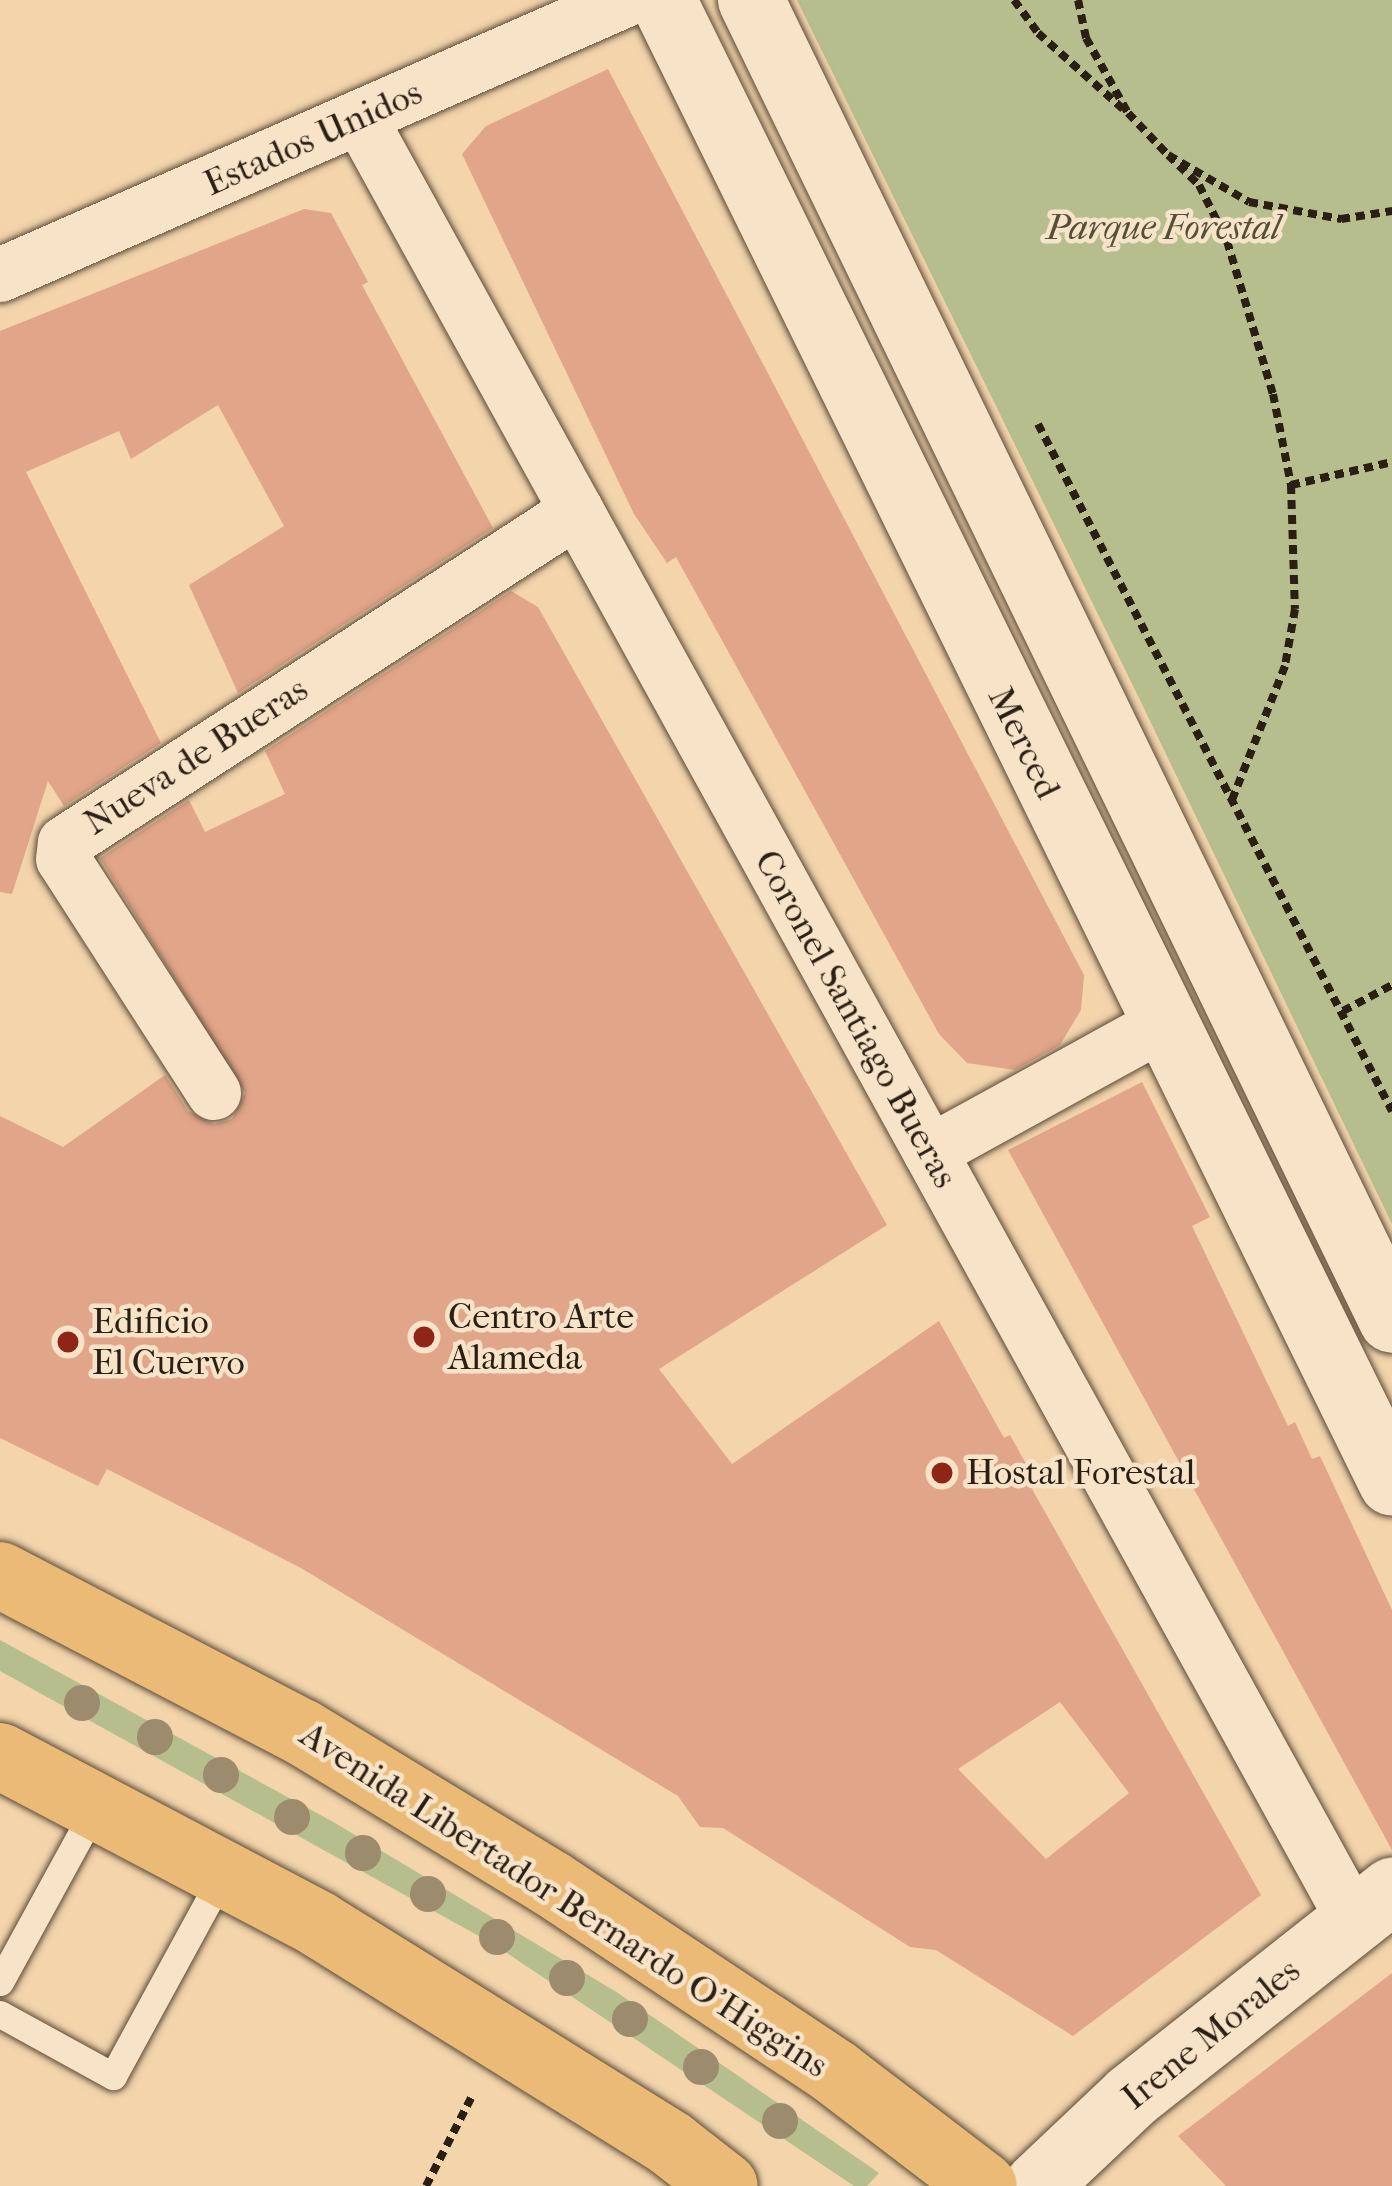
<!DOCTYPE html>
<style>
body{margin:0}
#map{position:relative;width:1392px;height:2186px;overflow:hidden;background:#f3d4ab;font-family:"IM FELL French Canon",serif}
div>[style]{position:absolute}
.green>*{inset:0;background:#b6be8d}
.building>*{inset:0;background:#e1a589}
.path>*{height:8px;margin-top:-4px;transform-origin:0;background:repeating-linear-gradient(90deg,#2a1f14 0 9px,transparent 0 15px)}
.roads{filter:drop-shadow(0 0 3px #5c4c3a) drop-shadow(0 0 3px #5c4c3a)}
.lane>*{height:27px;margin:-13.5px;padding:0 13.5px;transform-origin:13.5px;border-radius:13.5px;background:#f7e3c8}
.street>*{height:54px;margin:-27px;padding:0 27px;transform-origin:27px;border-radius:27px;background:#f7e3c8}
.secondary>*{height:66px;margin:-33px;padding:0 33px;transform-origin:33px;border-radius:33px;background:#f7e3c8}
.primary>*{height:66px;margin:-33px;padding:0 33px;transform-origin:33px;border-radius:33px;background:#eaba76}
.trees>*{width:36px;height:36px;margin:-18px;border-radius:50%;background:#9c8b6c}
.dots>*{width:33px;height:33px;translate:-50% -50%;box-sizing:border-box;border:6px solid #f7e3c8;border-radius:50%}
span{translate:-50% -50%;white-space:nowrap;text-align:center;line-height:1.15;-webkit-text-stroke:9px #f7e3c8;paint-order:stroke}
.street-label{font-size:36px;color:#2a1f14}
.park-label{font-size:36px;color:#544f38;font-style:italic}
.poi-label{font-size:36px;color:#2a1f14}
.left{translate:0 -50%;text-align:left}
</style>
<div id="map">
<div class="green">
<i style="clip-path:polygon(797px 0,1392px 0,1392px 1224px,1139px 698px)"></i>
<i style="clip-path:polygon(0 1640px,335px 1823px,618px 1993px,879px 2173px,867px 2186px,854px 2186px,495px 1945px,0 1671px)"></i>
</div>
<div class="building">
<i style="clip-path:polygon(608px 69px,1084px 975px,1081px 1010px,1060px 1045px,1015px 1070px,967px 1063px,939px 1034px,676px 557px,667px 563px,634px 514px,462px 154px,486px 126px)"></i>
<i style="clip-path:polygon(304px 209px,331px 213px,368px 282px,362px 285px,493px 528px,238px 693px,189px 585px,284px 526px,218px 405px,131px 459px,119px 431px,26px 472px,161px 743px,64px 806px,48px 781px,12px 894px,0 892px,0 331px)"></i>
<i style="clip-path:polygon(evenodd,511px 591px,538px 607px,887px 1225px,659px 1369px,732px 1464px,939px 1321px,1004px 1438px,1010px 1435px,1038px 1485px,1032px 1489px,1261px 1895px,1073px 2036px,936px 1950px,910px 1947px,723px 1828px,700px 1827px,678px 1796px,301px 1568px,107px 1469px,98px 1486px,0 1438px,0 1116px,63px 1147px,165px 1075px,188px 1111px,214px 1124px,232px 1119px,245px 1093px,100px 858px,189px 800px,205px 832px,285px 794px,265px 751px,511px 591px,1060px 1702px,1129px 1793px,1046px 1859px,958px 1769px,1060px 1702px)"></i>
<i style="clip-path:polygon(1142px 1082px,1210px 1217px,1192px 1226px,1288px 1426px,1295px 1422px,1312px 1459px,1320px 1456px,1392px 1610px,1392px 1850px,1008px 1150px)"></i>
<i style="clip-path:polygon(1392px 1973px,1392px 2186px,1226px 2186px,1178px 2136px)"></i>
</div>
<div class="path">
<i style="left:1014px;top:0;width:41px;rotate:54deg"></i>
<i style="left:1038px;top:33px;width:114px;rotate:41.8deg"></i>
<i style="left:1078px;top:0;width:39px;rotate:78deg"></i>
<i style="left:1086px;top:38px;width:86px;rotate:60.8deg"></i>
<i style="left:1128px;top:113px;width:58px;rotate:46.4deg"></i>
<i style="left:1168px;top:155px;width:94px;rotate:30.1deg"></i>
<i style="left:1249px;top:202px;width:94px;rotate:10.5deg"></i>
<i style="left:1341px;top:219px;width:52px;rotate:-8.9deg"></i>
<i style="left:1168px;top:155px;width:43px;rotate:44.1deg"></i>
<i style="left:1199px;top:185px;width:63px;rotate:63.4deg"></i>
<i style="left:1227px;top:241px;width:160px;rotate:73.3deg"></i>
<i style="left:1273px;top:394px;width:93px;rotate:78.8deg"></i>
<i style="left:1291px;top:485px;width:124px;rotate:88.2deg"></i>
<i style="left:1295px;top:609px;width:58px;rotate:100deg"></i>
<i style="left:1285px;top:666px;width:149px;rotate:111.6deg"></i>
<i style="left:1038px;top:424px;width:773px;rotate:62.74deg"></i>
<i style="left:1291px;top:485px;width:104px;rotate:-12.8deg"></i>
<i style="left:1343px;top:1011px;width:55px;rotate:-28deg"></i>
<i style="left:426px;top:2186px;width:99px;rotate:-62.9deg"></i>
</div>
<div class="roads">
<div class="lane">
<i style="left:0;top:1982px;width:202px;rotate:-61.3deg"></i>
<i style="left:0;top:2014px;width:129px;rotate:28.8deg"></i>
<i style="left:113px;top:2076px;width:232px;rotate:-61.4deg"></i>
</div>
<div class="street">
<i style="left:360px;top:118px;width:2057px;rotate:61.13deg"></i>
<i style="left:0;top:275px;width:684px;rotate:-23.72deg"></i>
<i style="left:214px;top:1093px;width:278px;rotate:-122.8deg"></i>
<i style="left:63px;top:859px;width:16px;rotate:-83deg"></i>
<i style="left:65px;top:843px;width:610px;rotate:-32.96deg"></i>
<i style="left:930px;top:1152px;width:264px;rotate:-28.8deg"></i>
</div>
<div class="secondary">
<i style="left:663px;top:0;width:1652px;rotate:63.82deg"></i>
<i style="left:751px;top:0;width:1467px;rotate:64.1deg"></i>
<i style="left:1037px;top:2186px;width:129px;rotate:-43.4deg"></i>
<i style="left:1131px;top:2097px;width:333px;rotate:-38.3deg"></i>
</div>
<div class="primary">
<i style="left:0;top:1575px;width:340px;rotate:27.5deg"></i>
<i style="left:302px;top:1732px;width:293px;rotate:31.3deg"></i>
<i style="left:552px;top:1884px;width:341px;rotate:33.6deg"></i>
<i style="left:836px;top:2073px;width:186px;rotate:37.4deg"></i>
<i style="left:0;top:1756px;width:360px;rotate:27.8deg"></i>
<i style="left:318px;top:1924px;width:416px;rotate:31.9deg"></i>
<i style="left:671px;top:2144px;width:68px;rotate:37.9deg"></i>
</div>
</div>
<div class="trees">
<i style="left:82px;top:1703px"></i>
<i style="left:155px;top:1737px"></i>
<i style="left:221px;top:1775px"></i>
<i style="left:292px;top:1817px"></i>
<i style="left:363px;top:1853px"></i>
<i style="left:428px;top:1894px"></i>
<i style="left:497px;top:1937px"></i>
<i style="left:567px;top:1978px"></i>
<i style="left:630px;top:2019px"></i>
<i style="left:701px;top:2067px"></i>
<i style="left:780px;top:2121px"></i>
</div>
<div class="dots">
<i style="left:424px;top:1337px;background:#8f2418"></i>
<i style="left:68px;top:1342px;background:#8f2418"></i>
<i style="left:942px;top:1473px;background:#8f2418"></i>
</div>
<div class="street-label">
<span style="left:313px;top:138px;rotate:-24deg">Estados Unidos</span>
<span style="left:1024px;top:743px;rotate:64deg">Merced</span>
<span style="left:196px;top:756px;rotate:-33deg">Nueva de Bueras</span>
<span style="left:856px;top:1019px;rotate:61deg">Coronel Santiago Bueras</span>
<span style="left:564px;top:1900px;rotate:33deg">Avenida Libertador Bernardo O'Higgins</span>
<span style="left:1211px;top:2034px;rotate:-39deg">Irene Morales</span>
</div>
<div class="park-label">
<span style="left:1163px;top:228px">Parque Forestal</span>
</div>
<div class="poi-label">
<span class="left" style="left:448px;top:1337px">Centro Arte<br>Alameda</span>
<span class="left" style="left:92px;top:1342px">Edificio<br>El Cuervo</span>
<span class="left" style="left:966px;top:1473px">Hostal Forestal</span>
</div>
</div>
